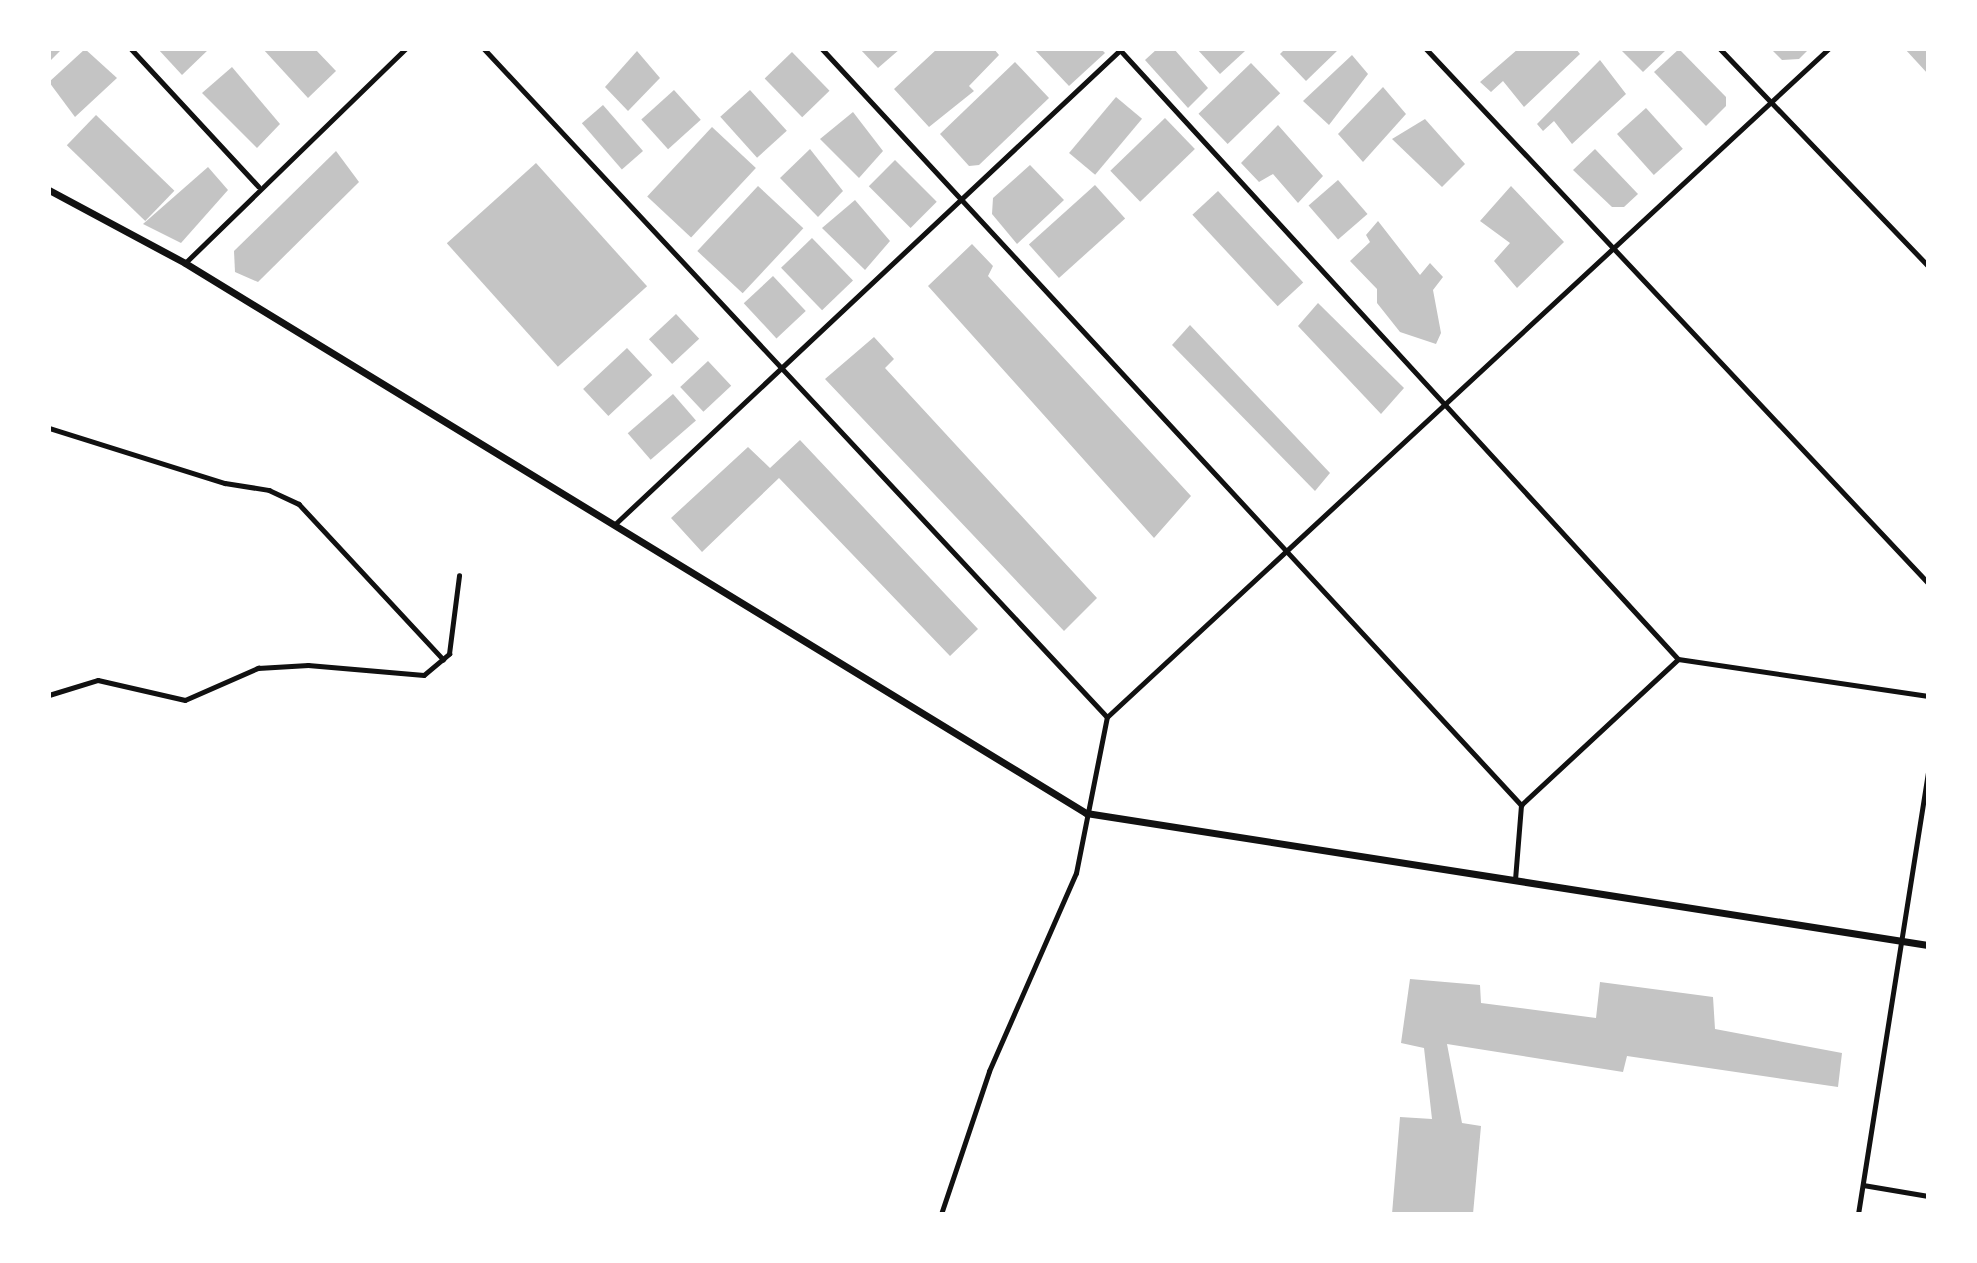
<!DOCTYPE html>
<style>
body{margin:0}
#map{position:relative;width:1977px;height:1263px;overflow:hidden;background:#fff;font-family:Signika,sans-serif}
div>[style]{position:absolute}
.building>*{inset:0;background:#c4c4c4;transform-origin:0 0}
.path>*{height:4.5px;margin:-2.25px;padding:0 2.25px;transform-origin:2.25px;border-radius:2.25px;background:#111}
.service>*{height:5px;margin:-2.5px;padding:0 2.5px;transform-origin:2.5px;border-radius:2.5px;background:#111}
.minor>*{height:7px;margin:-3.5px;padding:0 3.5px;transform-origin:3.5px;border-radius:3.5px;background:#111}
span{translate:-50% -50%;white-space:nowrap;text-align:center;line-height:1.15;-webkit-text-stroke:6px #fff;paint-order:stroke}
.frame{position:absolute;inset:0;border:51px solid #fff;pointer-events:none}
</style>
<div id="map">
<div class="building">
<i style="clip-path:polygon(49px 49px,62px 49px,49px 62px)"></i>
<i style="clip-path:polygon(85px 49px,117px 78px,75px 117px,49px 82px)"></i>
<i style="clip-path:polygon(158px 49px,209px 49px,182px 75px)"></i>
<i style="clip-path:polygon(263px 49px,315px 49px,336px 71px,308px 98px)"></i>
<i style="clip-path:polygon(860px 49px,900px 49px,878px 68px)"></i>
<i style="clip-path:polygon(937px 49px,994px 49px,999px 55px,969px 86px,974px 91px,929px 127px,894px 89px)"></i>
<i style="clip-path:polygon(1034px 49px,1101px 49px,1105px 53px,1069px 86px)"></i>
<i style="clip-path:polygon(1157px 49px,1174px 49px,1208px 88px,1188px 108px,1145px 60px)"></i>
<i style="clip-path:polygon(1197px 49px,1243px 49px,1245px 51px,1220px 74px)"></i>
<i style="clip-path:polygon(1285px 49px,1339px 49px,1306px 81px,1280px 54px)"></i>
<i style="clip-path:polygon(1518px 49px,1576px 49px,1580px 54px,1524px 107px,1503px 81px,1491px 92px,1480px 82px)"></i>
<i style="clip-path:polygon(1620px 49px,1667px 49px,1643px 72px)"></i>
<i style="clip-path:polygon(1679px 49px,1726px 97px,1726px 106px,1706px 126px,1654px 72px)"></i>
<i style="clip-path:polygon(1771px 49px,1809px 49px,1799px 59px,1782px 60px)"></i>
<i style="clip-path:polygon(1905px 49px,1928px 49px,1928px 74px)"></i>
<i style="clip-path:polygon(637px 51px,660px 78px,628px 111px,605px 87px)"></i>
<i style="left:792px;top:52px;width:54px;height:38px;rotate:46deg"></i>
<i style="clip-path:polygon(1352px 55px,1368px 74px,1329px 125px,1303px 101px)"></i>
<i style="clip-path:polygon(1600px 60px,1626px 94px,1572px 144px,1554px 121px,1543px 131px,1537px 124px)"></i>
<i style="clip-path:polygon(1015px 62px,1049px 98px,979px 165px,969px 166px,940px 134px)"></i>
<i style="left:1251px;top:63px;width:42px;height:73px;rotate:46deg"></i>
<i style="clip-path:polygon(232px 67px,280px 124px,257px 148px,202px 93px)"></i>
<i style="clip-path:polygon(1383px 87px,1406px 114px,1363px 162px,1338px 134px)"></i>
<i style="left:674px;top:90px;width:40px;height:44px;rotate:48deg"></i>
<i style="left:750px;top:90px;width:55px;height:40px;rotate:48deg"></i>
<i style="left:1116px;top:97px;width:34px;height:73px;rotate:40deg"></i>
<i style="left:603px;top:105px;width:61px;height:28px;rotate:49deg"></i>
<i style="left:1646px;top:108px;width:55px;height:39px;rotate:48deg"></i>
<i style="clip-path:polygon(853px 112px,883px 151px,859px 178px,820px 139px)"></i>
<i style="left:96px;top:115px;width:109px;height:42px;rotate:44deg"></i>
<i style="left:1165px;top:118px;width:43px;height:76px;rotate:46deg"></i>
<i style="clip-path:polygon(1425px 119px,1465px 164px,1442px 187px,1392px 139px)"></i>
<i style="clip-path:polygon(1278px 125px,1323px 176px,1298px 203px,1273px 174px,1259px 182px,1241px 163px)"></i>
<i style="left:712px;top:127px;width:60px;height:95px;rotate:43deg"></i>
<i style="clip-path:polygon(810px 149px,843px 191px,818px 217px,780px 178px)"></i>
<i style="clip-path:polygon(1595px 149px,1638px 194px,1624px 207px,1612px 207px,1573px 170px)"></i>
<i style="clip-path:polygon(336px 151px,359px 182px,258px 282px,235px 272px,234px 251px)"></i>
<i style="left:895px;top:160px;width:59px;height:37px;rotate:45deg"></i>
<i style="left:536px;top:163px;width:166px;height:120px;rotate:48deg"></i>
<i style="clip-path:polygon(1030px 165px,1064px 200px,1017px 244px,992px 214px,993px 198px)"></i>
<i style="clip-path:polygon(208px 167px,228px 190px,181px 243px,143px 224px)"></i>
<i style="left:1338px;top:180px;width:45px;height:39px;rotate:49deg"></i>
<i style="left:1095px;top:185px;width:45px;height:89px;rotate:48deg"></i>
<i style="left:758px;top:186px;width:62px;height:89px;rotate:43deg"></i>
<i style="clip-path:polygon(1511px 186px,1564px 242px,1517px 288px,1494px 261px,1510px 243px,1480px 221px)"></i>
<i style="left:1218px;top:191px;width:125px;height:35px;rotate:47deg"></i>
<i style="clip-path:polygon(855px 200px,890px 241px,865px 270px,822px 228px)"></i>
<i style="clip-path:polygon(1378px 221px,1420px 275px,1430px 263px,1443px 277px,1433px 290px,1441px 333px,1436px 344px,1400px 332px,1377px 303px,1377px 289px,1350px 261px,1370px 242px,1366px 235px)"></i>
<i style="left:812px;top:238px;width:59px;height:43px;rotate:46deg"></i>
<i style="clip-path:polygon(972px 244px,993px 266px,988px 276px,1191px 496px,1154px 538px,928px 286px)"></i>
<i style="left:773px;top:276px;width:48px;height:40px;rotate:47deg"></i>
<i style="clip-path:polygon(1318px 303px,1404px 388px,1381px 414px,1298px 326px)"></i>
<i style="left:676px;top:314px;width:34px;height:37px;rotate:47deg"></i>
<i style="clip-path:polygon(1190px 325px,1330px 473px,1315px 491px,1172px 345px)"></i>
<i style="clip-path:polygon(874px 337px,894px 359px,885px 368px,1097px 598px,1064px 631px,825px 379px)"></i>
<i style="left:627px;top:348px;width:37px;height:60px;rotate:47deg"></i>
<i style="left:708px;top:361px;width:34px;height:38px;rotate:47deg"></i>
<i style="left:673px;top:394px;width:35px;height:60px;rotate:49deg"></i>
<i style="clip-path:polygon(800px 440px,978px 629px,950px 656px,779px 478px,702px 552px,671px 518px,748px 447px,770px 468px)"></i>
<i style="clip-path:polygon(1410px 979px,1480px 985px,1481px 1003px,1596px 1018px,1600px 982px,1713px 997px,1715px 1029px,1842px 1053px,1838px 1087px,1627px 1056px,1623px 1072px,1447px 1044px,1462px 1123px,1481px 1126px,1473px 1214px,1392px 1214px,1400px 1117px,1432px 1119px,1424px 1048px,1401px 1043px)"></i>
</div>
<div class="path">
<i style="left:49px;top:428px;width:184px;rotate:17.4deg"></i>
<i style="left:225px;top:483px;width:45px;rotate:9deg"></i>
<i style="left:269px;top:490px;width:33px;rotate:25deg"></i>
<i style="left:299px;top:504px;width:212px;rotate:47.1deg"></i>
<i style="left:49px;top:695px;width:51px;rotate:-17deg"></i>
<i style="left:98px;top:680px;width:89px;rotate:12.9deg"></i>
<i style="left:185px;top:700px;width:80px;rotate:-23.7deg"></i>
<i style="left:258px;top:668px;width:50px;rotate:-3.4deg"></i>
<i style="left:308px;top:665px;width:116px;rotate:4.9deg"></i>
<i style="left:424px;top:675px;width:33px;rotate:-40deg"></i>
<i style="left:449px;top:654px;width:79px;rotate:-82.7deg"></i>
</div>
<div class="service">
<i style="left:131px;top:49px;width:187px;rotate:47.2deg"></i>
<i style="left:484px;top:49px;width:913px;rotate:47deg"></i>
<i style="left:822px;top:49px;width:1030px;rotate:47.24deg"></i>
<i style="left:1521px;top:805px;width:75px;rotate:94.6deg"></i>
<i style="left:1119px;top:49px;width:827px;rotate:47.5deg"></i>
<i style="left:1678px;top:659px;width:253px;rotate:8.4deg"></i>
<i style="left:1426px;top:49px;width:733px;rotate:46.77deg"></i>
<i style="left:1720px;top:49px;width:301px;rotate:46.2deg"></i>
<i style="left:185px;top:263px;width:307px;rotate:-44.2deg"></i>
<i style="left:614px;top:525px;width:695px;rotate:-43.19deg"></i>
<i style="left:1521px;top:805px;width:214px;rotate:-42.9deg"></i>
<i style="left:1863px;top:1185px;width:66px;rotate:9.6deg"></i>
<i style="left:941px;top:1214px;width:151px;rotate:-71.4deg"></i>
<i style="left:989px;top:1071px;width:216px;rotate:-66.3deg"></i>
<i style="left:1076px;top:873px;width:159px;rotate:-78.8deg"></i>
<i style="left:1107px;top:717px;width:983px;rotate:-42.81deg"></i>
<i style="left:1858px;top:1214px;width:449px;rotate:-81deg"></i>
</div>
<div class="minor">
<i style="left:49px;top:190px;width:154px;rotate:28.2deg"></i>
<i style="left:185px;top:263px;width:1056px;rotate:31.4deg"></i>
<i style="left:1086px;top:813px;width:852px;rotate:8.91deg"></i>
</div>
<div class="frame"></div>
</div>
